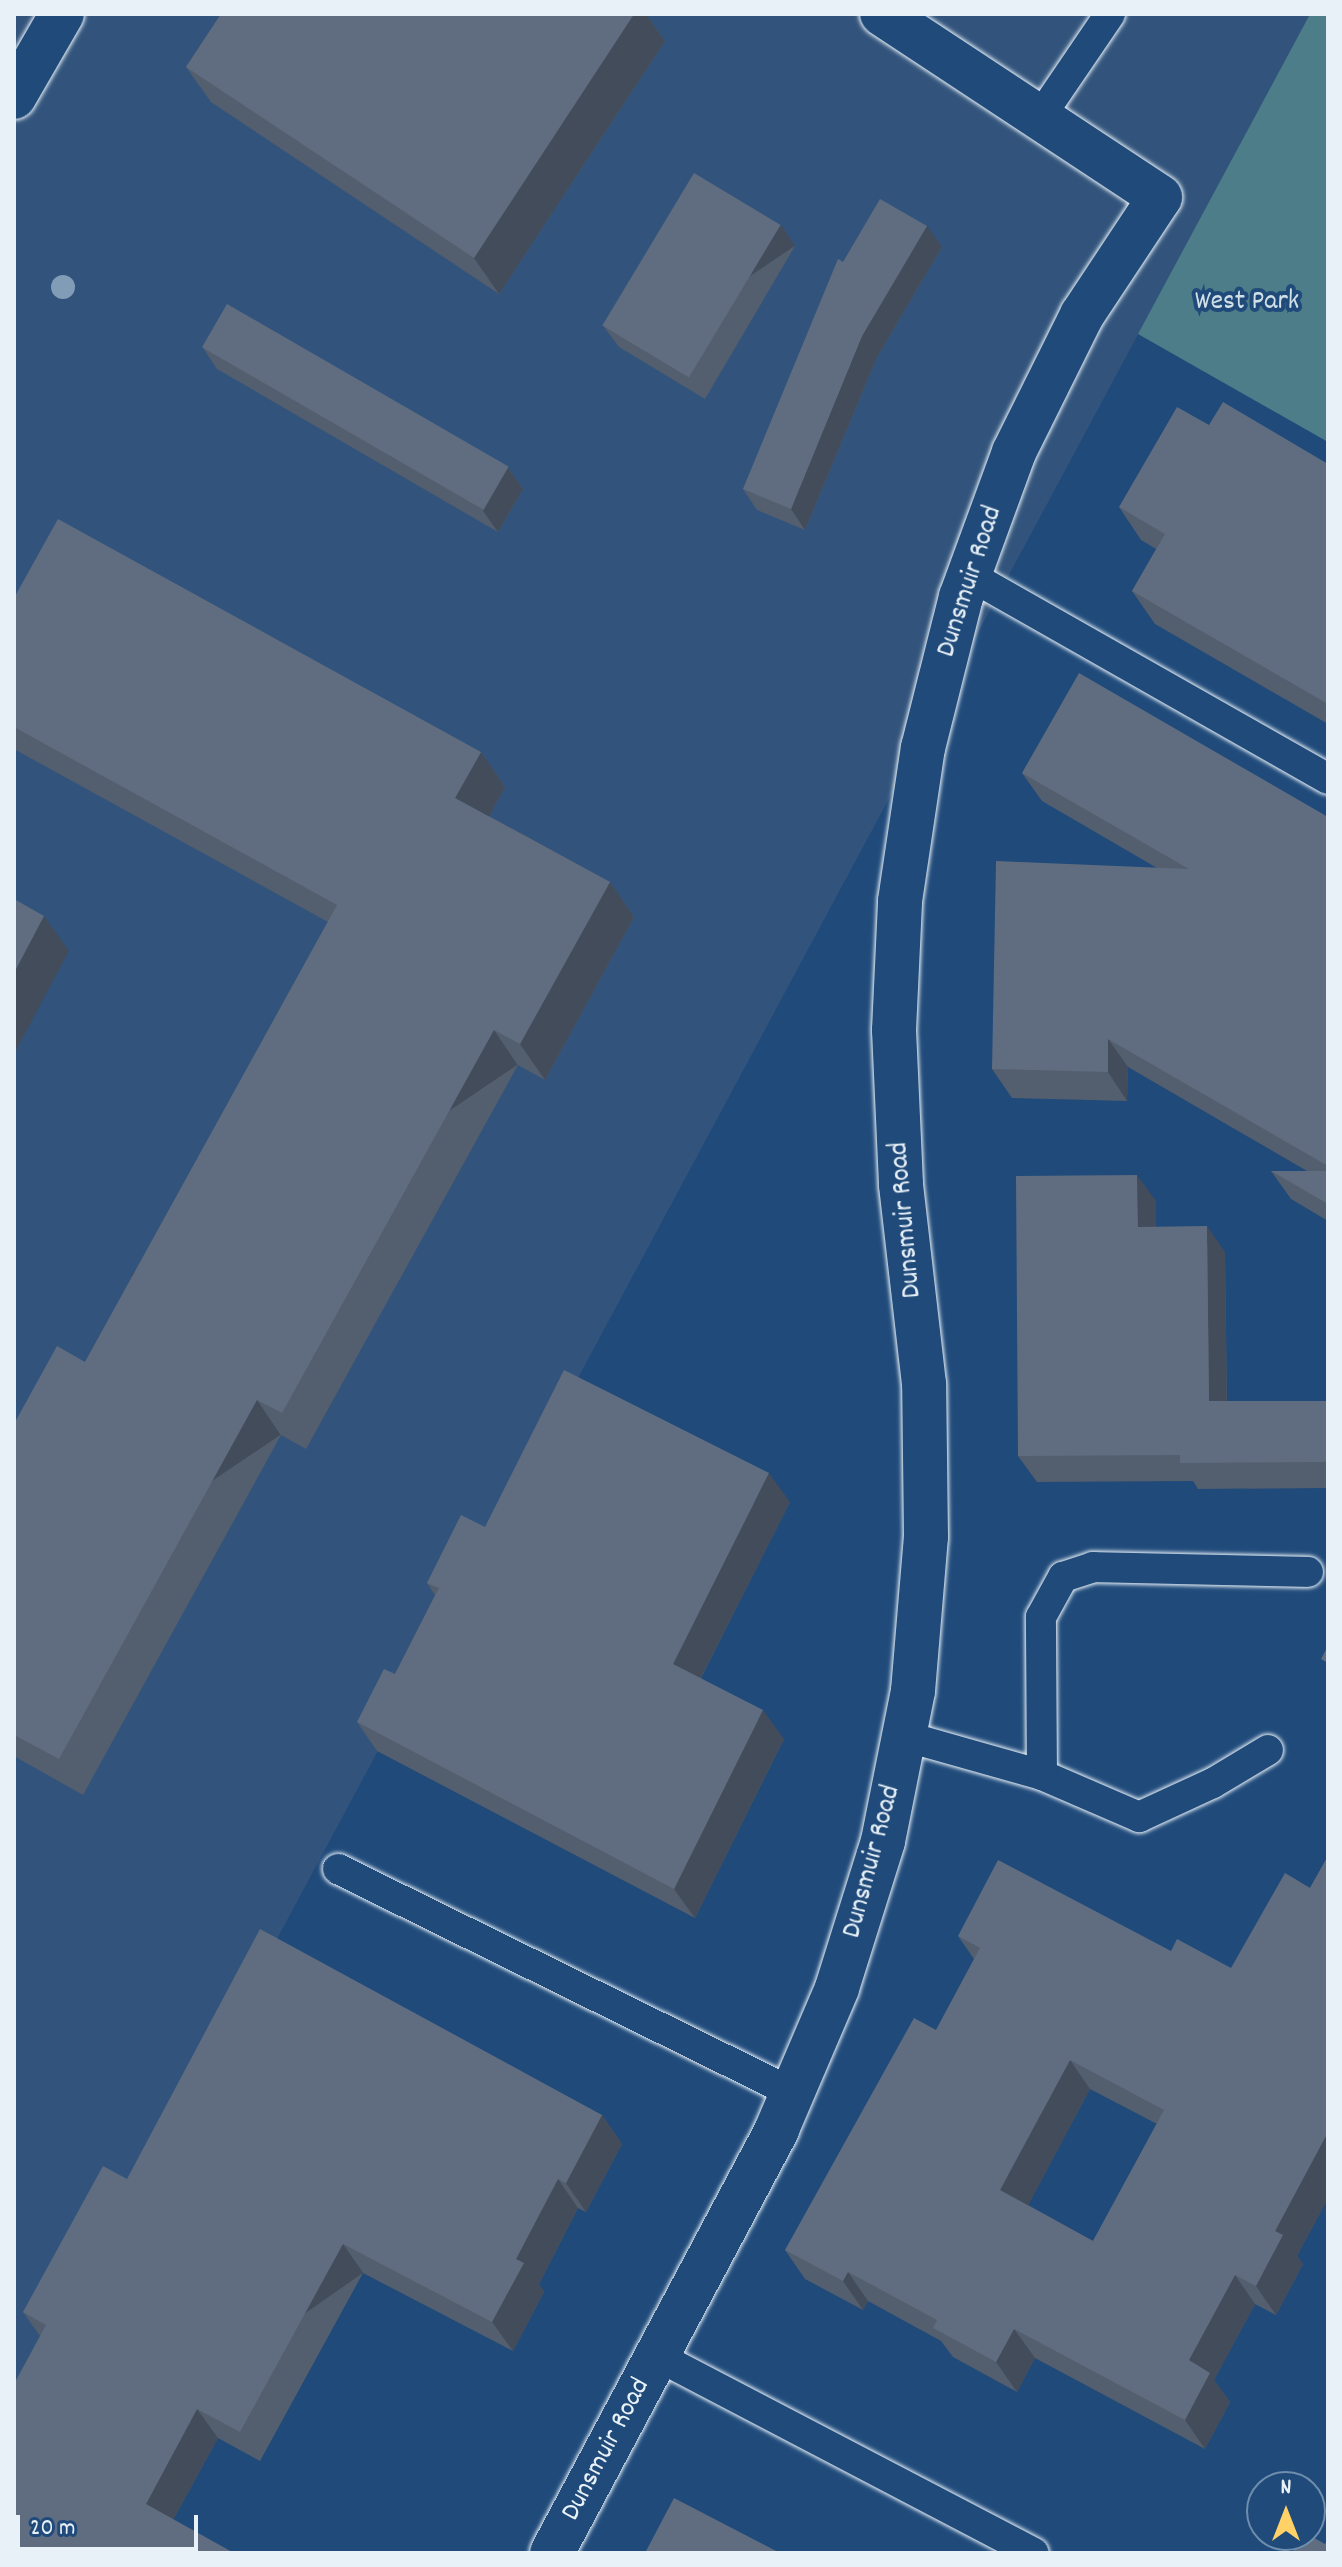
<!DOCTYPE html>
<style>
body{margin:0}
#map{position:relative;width:1342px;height:2567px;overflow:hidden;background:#1f4a7a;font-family:Dekko,sans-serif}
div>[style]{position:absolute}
.built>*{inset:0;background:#32547c}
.green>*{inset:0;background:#4d7d88}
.roads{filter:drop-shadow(0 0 2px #e8f1f8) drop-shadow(0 0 2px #e8f1f8)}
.service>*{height:30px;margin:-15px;padding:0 15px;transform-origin:15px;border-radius:15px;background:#1f4a7a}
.minor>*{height:44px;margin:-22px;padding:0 22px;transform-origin:22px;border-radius:22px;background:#1f4a7a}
.trees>*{width:24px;height:24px;margin:-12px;border-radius:50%;background:#819cb6}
.wall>*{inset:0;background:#535e6e}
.shaded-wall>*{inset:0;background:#434c5a;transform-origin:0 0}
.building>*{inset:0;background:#606d80;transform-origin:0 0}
span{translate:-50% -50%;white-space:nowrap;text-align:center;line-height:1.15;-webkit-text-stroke:8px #1f4a7a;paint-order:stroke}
.park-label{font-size:28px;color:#d1e0e7}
.street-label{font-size:28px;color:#e8f1f8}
.frame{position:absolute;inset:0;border:16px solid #e8f1f8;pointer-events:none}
.north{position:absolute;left:1246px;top:2471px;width:80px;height:80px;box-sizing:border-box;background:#1f4a7a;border:2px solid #6f8dac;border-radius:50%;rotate:0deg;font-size:22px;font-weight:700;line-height:32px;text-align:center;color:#e8f1f8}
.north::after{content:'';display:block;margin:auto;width:28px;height:36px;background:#ffd166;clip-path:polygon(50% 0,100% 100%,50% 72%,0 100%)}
.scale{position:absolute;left:16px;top:2515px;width:182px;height:36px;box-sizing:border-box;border:4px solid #e8f1f8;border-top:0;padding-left:10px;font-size:24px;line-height:28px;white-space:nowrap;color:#e8f1f8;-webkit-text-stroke:6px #1f4a7a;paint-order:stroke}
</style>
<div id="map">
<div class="built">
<i style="clip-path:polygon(14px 14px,1310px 14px,14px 2429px)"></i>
</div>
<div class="green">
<i style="clip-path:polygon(1310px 14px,1328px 14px,1328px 442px,1138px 334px)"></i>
</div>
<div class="roads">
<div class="service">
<i style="left:1040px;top:117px;width:125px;rotate:-55.8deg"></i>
<i style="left:969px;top:575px;width:413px;rotate:29.6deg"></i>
<i style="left:904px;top:1736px;width:143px;rotate:15.8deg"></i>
<i style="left:1042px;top:1775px;width:106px;rotate:23.4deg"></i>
<i style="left:1139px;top:1817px;width:81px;rotate:-24.7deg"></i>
<i style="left:1213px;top:1783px;width:64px;rotate:-31deg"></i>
<i style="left:1042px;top:1775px;width:158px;rotate:-90.4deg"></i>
<i style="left:1041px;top:1617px;width:46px;rotate:-61.2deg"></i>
<i style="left:1063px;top:1577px;width:32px;rotate:-18deg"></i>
<i style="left:1093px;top:1567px;width:215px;rotate:1.3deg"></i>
<i style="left:338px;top:1869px;width:507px;rotate:26.21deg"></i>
<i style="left:657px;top:2356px;width:425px;rotate:27.6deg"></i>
</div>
<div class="minor">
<i style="left:14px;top:97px;width:96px;rotate:-60deg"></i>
<i style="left:552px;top:2553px;width:480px;rotate:-62deg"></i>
<i style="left:777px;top:2129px;width:153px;rotate:-66.9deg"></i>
<i style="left:837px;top:1988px;width:154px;rotate:-72.6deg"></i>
<i style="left:883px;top:1841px;width:153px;rotate:-78.7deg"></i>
<i style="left:913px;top:1691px;width:155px;rotate:-85.2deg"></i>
<i style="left:926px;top:1537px;width:153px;rotate:-90.7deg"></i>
<i style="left:924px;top:1384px;width:201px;rotate:-96.6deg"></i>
<i style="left:901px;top:1184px;width:154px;rotate:-92.6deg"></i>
<i style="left:894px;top:1030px;width:129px;rotate:-87.3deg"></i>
<i style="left:900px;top:901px;width:155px;rotate:-81.5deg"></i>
<i style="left:923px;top:748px;width:156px;rotate:-75.9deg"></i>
<i style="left:961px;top:597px;width:154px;rotate:-69.9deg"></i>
<i style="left:1014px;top:452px;width:153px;rotate:-63.6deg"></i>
<i style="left:1082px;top:315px;width:141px;rotate:-56.5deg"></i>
<i style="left:1160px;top:197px;width:333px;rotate:-146.6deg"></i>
</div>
</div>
<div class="trees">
<i style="left:63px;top:287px"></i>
</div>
<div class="wall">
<i style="clip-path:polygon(221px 14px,646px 14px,665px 41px,499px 294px,211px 102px,186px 67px)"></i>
<i style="clip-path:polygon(795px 246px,705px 399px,619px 347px,604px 327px)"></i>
<i style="clip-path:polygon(942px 247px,877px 357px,805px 530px,757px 510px,743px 489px,843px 262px)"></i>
<i style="clip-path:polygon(203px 348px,508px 468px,523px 489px,498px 532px,217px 369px)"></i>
<i style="clip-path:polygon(1209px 425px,1328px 464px,1328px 724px,1155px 624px,1132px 591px,1156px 549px,1141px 540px,1119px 507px)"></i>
<i style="clip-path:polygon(14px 598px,481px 752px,505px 787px,489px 816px,610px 882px,634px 917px,545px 1080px,518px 1065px,306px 1449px,281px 1435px,83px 1795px,14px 1756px,14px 1424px,85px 1362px,328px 922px,14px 749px)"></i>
<i style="clip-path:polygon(1022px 773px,1328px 817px,1328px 1221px,1291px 1199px,1271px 1171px,1307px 1171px,1128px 1067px,1127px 1101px,1012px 1098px,992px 1069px,1157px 868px,1042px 801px)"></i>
<i style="clip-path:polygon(1156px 1201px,1156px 1227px,1225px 1252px,1227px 1401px,1328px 1401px,1328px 1488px,1198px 1489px,1193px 1481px,1037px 1482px,1018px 1456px)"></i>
<i style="clip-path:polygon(790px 1502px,701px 1678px,784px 1739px,695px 1918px,377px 1751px,357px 1722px,395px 1674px,435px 1595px,427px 1583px,485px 1527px)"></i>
<i style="clip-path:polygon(evenodd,1328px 1856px,1328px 2198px,1297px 2256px,1303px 2264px,1276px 2315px,1255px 2304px,1214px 2380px,1230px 2402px,1205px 2449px,1035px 2358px,1017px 2392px,953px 2357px,941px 2341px,868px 2301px,863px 2310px,805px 2279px,785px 2250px,936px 2030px,974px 1959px,958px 1936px,1171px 1951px,1231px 1968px,1310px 1888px,1328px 1856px,1090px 2089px,1157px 2124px,1093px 2241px,1028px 2205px,1090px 2089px)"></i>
<i style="clip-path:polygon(602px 2115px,622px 2144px,586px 2212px,578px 2208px,539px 2284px,544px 2292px,513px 2351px,363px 2273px,260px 2461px,218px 2438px,173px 2520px,14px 2553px,40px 2336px,23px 2312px,127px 2179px)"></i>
</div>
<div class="shaded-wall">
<i style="clip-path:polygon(634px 14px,646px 14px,665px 41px,499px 294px,474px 258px)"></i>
<i style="left:781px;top:225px;width:25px;height:178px;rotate:56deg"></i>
<i style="clip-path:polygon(927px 226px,942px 247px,877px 357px,805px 530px,791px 509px,862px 336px)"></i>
<i style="clip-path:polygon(508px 468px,523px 489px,498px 532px,483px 511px)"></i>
<i style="clip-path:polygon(481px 752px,505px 787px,480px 833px,455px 798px)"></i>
<i style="clip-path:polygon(610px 882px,634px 917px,545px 1080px,520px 1044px)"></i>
<i style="clip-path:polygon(44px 916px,69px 951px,14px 1054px,14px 973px)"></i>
<i style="left:494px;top:1030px;width:42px;height:438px;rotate:56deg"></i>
<i style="clip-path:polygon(1108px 1039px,1128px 1067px,1127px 1101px,1108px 1072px)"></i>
<i style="clip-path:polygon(1137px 1175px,1156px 1201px,1156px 1253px,1138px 1227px)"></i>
<i style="clip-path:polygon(1207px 1226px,1225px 1252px,1227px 1427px,1209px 1401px)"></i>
<i style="left:257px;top:1400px;width:42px;height:410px;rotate:56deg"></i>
<i style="clip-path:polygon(769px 1473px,790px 1502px,693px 1693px,673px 1664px)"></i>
<i style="clip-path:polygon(763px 1710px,784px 1739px,695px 1918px,674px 1889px)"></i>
<i style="clip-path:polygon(1070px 2060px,1090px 2089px,1021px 2219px,1000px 2190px)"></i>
<i style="clip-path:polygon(602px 2115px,622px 2144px,586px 2212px,566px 2183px)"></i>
<i style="clip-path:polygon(1328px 2132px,1328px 2198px,1297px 2256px,1303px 2264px,1276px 2315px,1256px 2286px,1275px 2231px)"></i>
<i style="clip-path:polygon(558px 2179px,578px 2208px,539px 2284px,544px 2292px,513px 2351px,492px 2322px,516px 2259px)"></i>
<i style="left:343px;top:2244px;width:35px;height:214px;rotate:55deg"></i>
<i style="clip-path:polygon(848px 2272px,868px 2301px,863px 2310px,843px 2281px)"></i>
<i style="clip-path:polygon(1235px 2275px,1255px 2304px,1214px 2380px,1230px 2402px,1205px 2449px,1185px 2420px,1189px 2360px)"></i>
<i style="clip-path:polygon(1014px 2329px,1035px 2358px,1017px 2392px,996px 2362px)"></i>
<i style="clip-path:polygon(197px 2409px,218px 2438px,166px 2533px,146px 2504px)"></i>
</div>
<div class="building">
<i style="clip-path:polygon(221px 14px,634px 14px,474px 258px,186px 67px)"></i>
<i style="left:694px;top:173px;width:101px;height:178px;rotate:31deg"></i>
<i style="clip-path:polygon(880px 199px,927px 226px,862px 336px,791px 509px,743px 489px,838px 259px,843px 262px)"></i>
<i style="left:227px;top:304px;width:325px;height:50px;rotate:30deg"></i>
<i style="clip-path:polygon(1223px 402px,1328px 464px,1328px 704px,1132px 591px,1165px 534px,1119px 507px,1177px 407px,1209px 425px)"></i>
<i style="clip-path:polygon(58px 519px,481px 752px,455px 798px,610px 882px,520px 1044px,494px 1030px,282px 1413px,257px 1400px,59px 1759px,14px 1735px,14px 1424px,57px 1346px,85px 1362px,337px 905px,14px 727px,14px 598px)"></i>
<i style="clip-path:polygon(1079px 673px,1328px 817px,1328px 1166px,1108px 1039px,1108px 1072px,992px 1069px,996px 861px,1189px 869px,1022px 773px)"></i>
<i style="clip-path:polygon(14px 899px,44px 916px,14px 973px)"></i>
<i style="clip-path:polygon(1271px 1171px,1328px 1171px,1328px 1204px)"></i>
<i style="clip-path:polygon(1137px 1175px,1138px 1227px,1207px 1226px,1209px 1401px,1328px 1401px,1328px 1462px,1180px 1463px,1180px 1455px,1018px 1456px,1016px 1176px)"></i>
<i style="clip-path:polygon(564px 1370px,769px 1473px,673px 1664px,763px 1710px,674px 1889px,357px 1722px,384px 1669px,395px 1674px,439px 1588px,427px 1583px,461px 1515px,485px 1527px)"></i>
<i style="clip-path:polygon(1328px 1646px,1328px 1663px,1321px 1659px)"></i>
<i style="clip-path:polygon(evenodd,1328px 1856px,1328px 2132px,1275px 2231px,1283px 2235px,1256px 2286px,1235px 2275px,1189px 2360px,1210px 2373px,1185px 2420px,1014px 2329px,996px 2362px,933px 2328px,937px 2320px,848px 2272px,843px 2281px,785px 2250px,914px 2018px,936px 2030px,980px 1948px,958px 1936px,998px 1860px,1171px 1951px,1177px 1939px,1231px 1968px,1285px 1873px,1310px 1888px,1328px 1856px,1070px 2060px,1164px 2110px,1093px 2241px,1000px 2190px,1070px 2060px)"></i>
<i style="clip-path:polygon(260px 1929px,602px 2115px,566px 2183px,558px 2179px,516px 2259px,524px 2263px,492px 2322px,343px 2244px,240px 2432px,197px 2409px,146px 2504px,234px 2553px,14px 2553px,14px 2384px,46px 2325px,23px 2312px,103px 2166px,127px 2179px)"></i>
<i style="clip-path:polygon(674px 2498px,780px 2553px,645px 2553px)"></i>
<i style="clip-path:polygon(1301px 2535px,1309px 2535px,1325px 2544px,1328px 2538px,1328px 2553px,1292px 2553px)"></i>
</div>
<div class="park-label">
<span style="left:1247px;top:303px">West Park</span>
</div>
<div class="street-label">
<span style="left:971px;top:582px;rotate:-72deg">Dunsmuir Road</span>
<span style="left:907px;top:1220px;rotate:-95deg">Dunsmuir Road</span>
<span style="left:873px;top:1862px;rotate:-75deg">Dunsmuir Road</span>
<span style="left:607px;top:2450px;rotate:-62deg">Dunsmuir Road</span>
</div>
<div class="frame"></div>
<div class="north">N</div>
<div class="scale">20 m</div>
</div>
